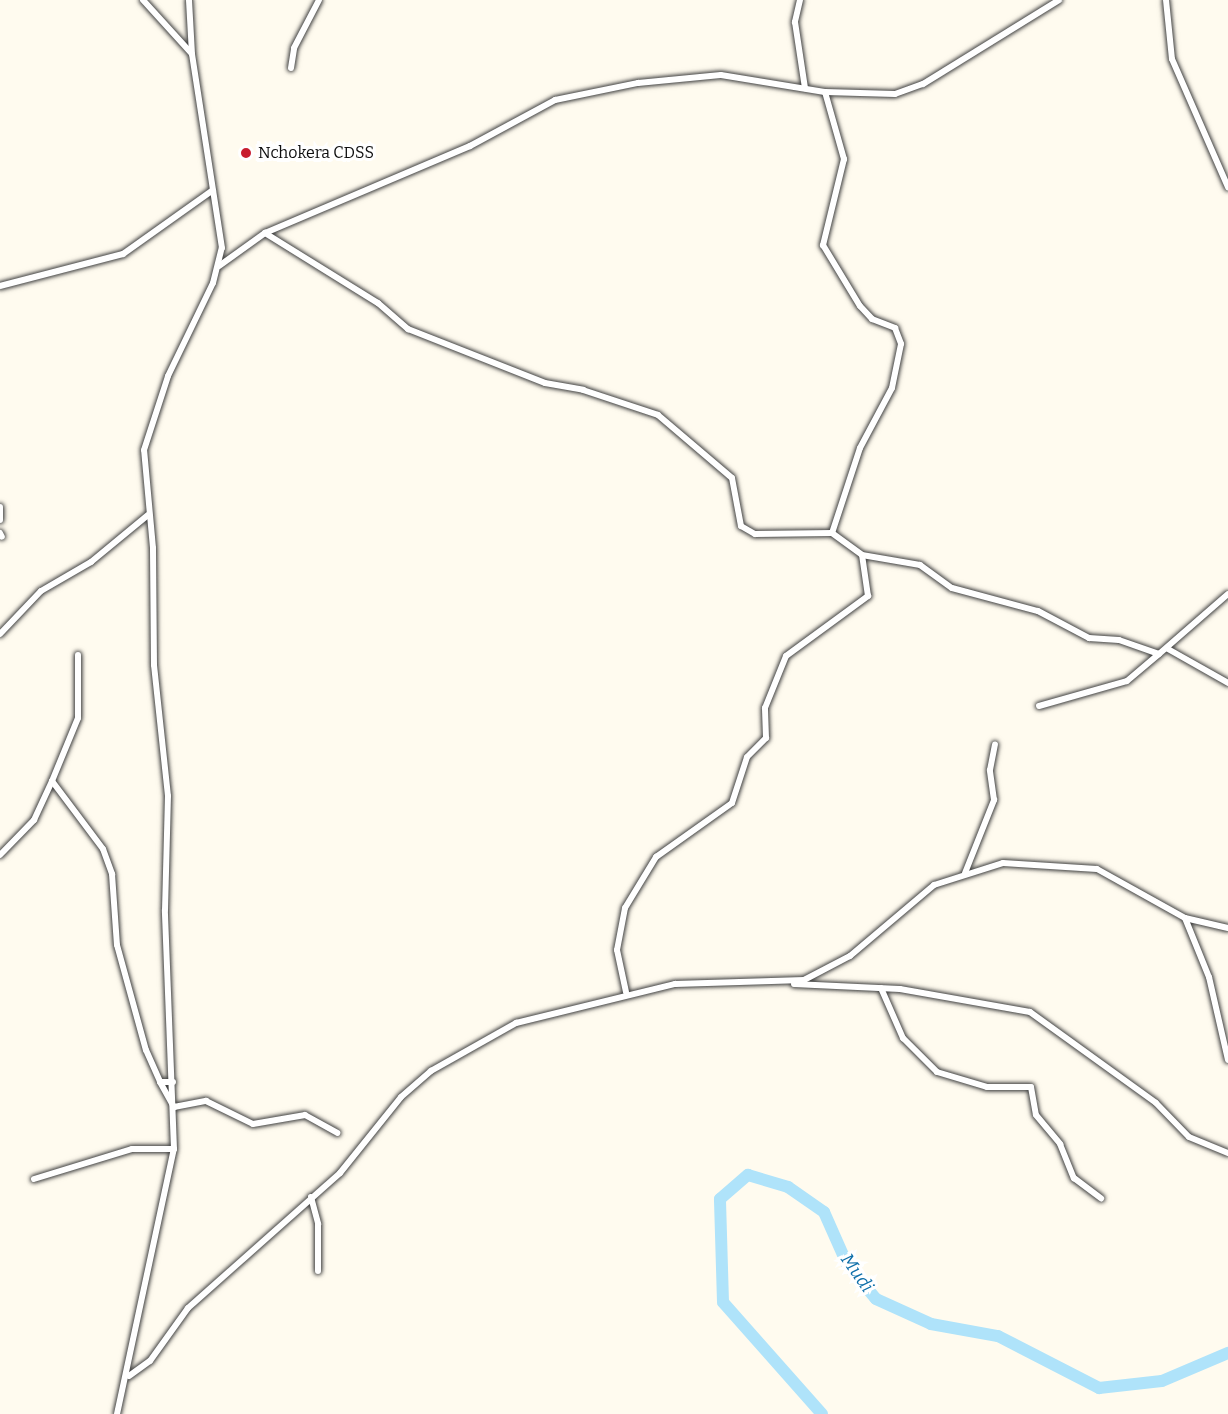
<!DOCTYPE html>
<style>
body{margin:0}
#map{position:relative;width:1228px;height:1414px;overflow:hidden;background:#fffbef;font-family:Bitter,serif}
div>[style]{position:absolute}
.river>*{height:12px;margin:-6px;padding:0 6px;transform-origin:6px;border-radius:6px;background:#afe3fa}
.roads{filter:drop-shadow(0 0 2px #414141) drop-shadow(0 0 2px #414141)}
.street>*{height:6px;margin:-3px;padding:0 3px;transform-origin:3px;border-radius:3px;background:#fff}
.dots>*{width:16px;height:16px;translate:-50% -50%;box-sizing:border-box;border:3px solid #fff;border-radius:50%}
span{translate:-50% -50%;white-space:nowrap;text-align:center;line-height:1.15;-webkit-text-stroke:6px #fff;paint-order:stroke}
.poi-label{font-size:16px;color:#0e0e0e}
.left{translate:0 -50%;text-align:left}
.water-label{font-size:18px;color:#0e6fa9;font-style:italic}
</style>
<div id="map">
<div class="river">
<i style="left:822px;top:1414px;width:149px;rotate:-131.5deg"></i>
<i style="left:723px;top:1302px;width:103px;rotate:-91.7deg"></i>
<i style="left:720px;top:1199px;width:37px;rotate:-41deg"></i>
<i style="left:748px;top:1175px;width:42px;rotate:16.7deg"></i>
<i style="left:788px;top:1187px;width:44px;rotate:34.8deg"></i>
<i style="left:824px;top:1212px;width:57px;rotate:66.1deg"></i>
<i style="left:847px;top:1264px;width:45px;rotate:50.4deg"></i>
<i style="left:876px;top:1299px;width:60px;rotate:24.4deg"></i>
<i style="left:931px;top:1324px;width:68px;rotate:10.2deg"></i>
<i style="left:998px;top:1336px;width:114px;rotate:27.2deg"></i>
<i style="left:1099px;top:1388px;width:63px;rotate:-6.3deg"></i>
<i style="left:1162px;top:1381px;width:72px;rotate:-23deg"></i>
</div>
<div class="roads">
<div class="street">
<i style="left:143px;top:0;width:72px;rotate:47.8deg"></i>
<i style="left:800px;top:0;width:23px;rotate:103deg"></i>
<i style="left:795px;top:22px;width:67px;rotate:81.4deg"></i>
<i style="left:1166px;top:0;width:59px;rotate:84.2deg"></i>
<i style="left:1172px;top:59px;width:140px;rotate:66.4deg"></i>
<i style="left:291px;top:68px;width:20px;rotate:-81deg"></i>
<i style="left:294px;top:48px;width:54px;rotate:-62.5deg"></i>
<i style="left:825px;top:92px;width:70px;rotate:74.2deg"></i>
<i style="left:844px;top:159px;width:89px;rotate:103.7deg"></i>
<i style="left:823px;top:245px;width:71px;rotate:58.8deg"></i>
<i style="left:860px;top:306px;width:18px;rotate:47deg"></i>
<i style="left:872px;top:319px;width:25px;rotate:21deg"></i>
<i style="left:895px;top:328px;width:17px;rotate:69deg"></i>
<i style="left:901px;top:344px;width:45px;rotate:101.6deg"></i>
<i style="left:892px;top:388px;width:68px;rotate:118.1deg"></i>
<i style="left:860px;top:448px;width:89px;rotate:108.2deg"></i>
<i style="left:265px;top:233px;width:133px;rotate:31.8deg"></i>
<i style="left:378px;top:303px;width:40px;rotate:41deg"></i>
<i style="left:408px;top:329px;width:147px;rotate:21.5deg"></i>
<i style="left:545px;top:383px;width:39px;rotate:10deg"></i>
<i style="left:583px;top:390px;width:79px;rotate:18.4deg"></i>
<i style="left:658px;top:415px;width:97px;rotate:40.4deg"></i>
<i style="left:732px;top:478px;width:49px;rotate:79.4deg"></i>
<i style="left:741px;top:526px;width:16px;rotate:30deg"></i>
<i style="left:755px;top:534px;width:77px;rotate:-0.7deg"></i>
<i style="left:832px;top:533px;width:37px;rotate:36deg"></i>
<i style="left:862px;top:555px;width:59px;rotate:9.8deg"></i>
<i style="left:920px;top:565px;width:39px;rotate:36deg"></i>
<i style="left:952px;top:588px;width:89px;rotate:15deg"></i>
<i style="left:1038px;top:611px;width:58px;rotate:27.9deg"></i>
<i style="left:1089px;top:638px;width:30px;rotate:4deg"></i>
<i style="left:1119px;top:640px;width:42px;rotate:19.3deg"></i>
<i style="left:1159px;top:654px;width:91px;rotate:-41deg"></i>
<i style="left:219px;top:266px;width:57px;rotate:-35.7deg"></i>
<i style="left:265px;top:233px;width:223px;rotate:-23deg"></i>
<i style="left:470px;top:146px;width:97px;rotate:-28.4deg"></i>
<i style="left:555px;top:100px;width:85px;rotate:-11.6deg"></i>
<i style="left:638px;top:83px;width:83px;rotate:-5.5deg"></i>
<i style="left:721px;top:75px;width:105px;rotate:9.3deg"></i>
<i style="left:825px;top:92px;width:70px;rotate:1.6deg"></i>
<i style="left:895px;top:94px;width:30px;rotate:-20deg"></i>
<i style="left:923px;top:84px;width:160px;rotate:-31.7deg"></i>
<i style="left:0;top:286px;width:127px;rotate:-14.6deg"></i>
<i style="left:123px;top:254px;width:110px;rotate:-35.4deg"></i>
<i style="left:0;top:507px;width:13px;rotate:90deg"></i>
<i style="left:0;top:533px;width:4px;rotate:63deg"></i>
<i style="left:0;top:634px;width:59px;rotate:-46.4deg"></i>
<i style="left:41px;top:591px;width:58px;rotate:-30.1deg"></i>
<i style="left:91px;top:562px;width:74px;rotate:-39.5deg"></i>
<i style="left:1168px;top:649px;width:69px;rotate:29.5deg"></i>
<i style="left:78px;top:655px;width:63px;rotate:90deg"></i>
<i style="left:78px;top:718px;width:68px;rotate:112.4deg"></i>
<i style="left:52px;top:781px;width:85px;rotate:53.1deg"></i>
<i style="left:103px;top:849px;width:27px;rotate:70deg"></i>
<i style="left:112px;top:874px;width:71px;rotate:86deg"></i>
<i style="left:117px;top:945px;width:109px;rotate:74.6deg"></i>
<i style="left:146px;top:1050px;width:35px;rotate:66deg"></i>
<i style="left:160px;top:1082px;width:13px"></i>
<i style="left:1039px;top:706px;width:91px;rotate:-15.9deg"></i>
<i style="left:1127px;top:681px;width:42px;rotate:-40.2deg"></i>
<i style="left:0;top:855px;width:49px;rotate:-45.8deg"></i>
<i style="left:34px;top:820px;width:43px;rotate:-65.2deg"></i>
<i style="left:965px;top:873px;width:79px;rotate:-68.3deg"></i>
<i style="left:994px;top:800px;width:30px;rotate:-98deg"></i>
<i style="left:990px;top:770px;width:26px;rotate:-79deg"></i>
<i style="left:1185px;top:918px;width:64px;rotate:67.9deg"></i>
<i style="left:1209px;top:977px;width:85px;rotate:77.1deg"></i>
<i style="left:794px;top:984px;width:106px;rotate:2.7deg"></i>
<i style="left:900px;top:989px;width:132px;rotate:10deg"></i>
<i style="left:1030px;top:1012px;width:155px;rotate:35.8deg"></i>
<i style="left:1156px;top:1103px;width:47px;rotate:45.9deg"></i>
<i style="left:1189px;top:1137px;width:42px;rotate:22.3deg"></i>
<i style="left:881px;top:988px;width:55px;rotate:66.3deg"></i>
<i style="left:903px;top:1038px;width:48px;rotate:45deg"></i>
<i style="left:937px;top:1072px;width:52px;rotate:16.7deg"></i>
<i style="left:987px;top:1087px;width:44px"></i>
<i style="left:1031px;top:1087px;width:28px;rotate:80deg"></i>
<i style="left:1036px;top:1115px;width:38px;rotate:50deg"></i>
<i style="left:1060px;top:1144px;width:37px;rotate:68deg"></i>
<i style="left:1074px;top:1178px;width:34px;rotate:37deg"></i>
<i style="left:626px;top:992px;width:43px;rotate:-102.1deg"></i>
<i style="left:617px;top:950px;width:43px;rotate:-79.2deg"></i>
<i style="left:625px;top:908px;width:60px;rotate:-58.7deg"></i>
<i style="left:656px;top:857px;width:93px;rotate:-35.4deg"></i>
<i style="left:732px;top:803px;width:48px;rotate:-71.9deg"></i>
<i style="left:747px;top:757px;width:27px;rotate:-45deg"></i>
<i style="left:766px;top:738px;width:30px;rotate:-92deg"></i>
<i style="left:765px;top:708px;width:56px;rotate:-68deg"></i>
<i style="left:786px;top:656px;width:102px;rotate:-36.2deg"></i>
<i style="left:868px;top:596px;width:41px;rotate:-98.3deg"></i>
<i style="left:160px;top:1082px;width:29px;rotate:61deg"></i>
<i style="left:174px;top:1107px;width:33px;rotate:-11deg"></i>
<i style="left:206px;top:1101px;width:52px;rotate:26.1deg"></i>
<i style="left:253px;top:1124px;width:53px;rotate:-9.8deg"></i>
<i style="left:305px;top:1115px;width:37px;rotate:29deg"></i>
<i style="left:34px;top:1179px;width:102px;rotate:-17deg"></i>
<i style="left:132px;top:1149px;width:42px"></i>
<i style="left:311px;top:1197px;width:28px;rotate:75deg"></i>
<i style="left:318px;top:1224px;width:47px;rotate:90deg"></i>
<i style="left:129px;top:1376px;width:26px;rotate:-36deg"></i>
<i style="left:150px;top:1361px;width:65px;rotate:-54.4deg"></i>
<i style="left:188px;top:1308px;width:203px;rotate:-41.6deg"></i>
<i style="left:340px;top:1173px;width:97px;rotate:-51.2deg"></i>
<i style="left:401px;top:1097px;width:40px;rotate:-41deg"></i>
<i style="left:431px;top:1071px;width:98px;rotate:-29.5deg"></i>
<i style="left:516px;top:1023px;width:164px;rotate:-13.8deg"></i>
<i style="left:675px;top:984px;width:129px;rotate:-1.8deg"></i>
<i style="left:804px;top:980px;width:52px;rotate:-27.6deg"></i>
<i style="left:850px;top:956px;width:110px;rotate:-40.2deg"></i>
<i style="left:934px;top:885px;width:72px;rotate:-17.7deg"></i>
<i style="left:1003px;top:863px;width:94px;rotate:3.7deg"></i>
<i style="left:1097px;top:869px;width:101px;rotate:29.1deg"></i>
<i style="left:1185px;top:918px;width:44px;rotate:13.1deg"></i>
<i style="left:117px;top:1414px;width:271px;rotate:-77.9deg"></i>
<i style="left:174px;top:1149px;width:239px;rotate:-92.2deg"></i>
<i style="left:165px;top:910px;width:114px;rotate:-88.5deg"></i>
<i style="left:168px;top:796px;width:132px;rotate:-96.1deg"></i>
<i style="left:154px;top:665px;width:117px;rotate:-90.5deg"></i>
<i style="left:153px;top:548px;width:98px;rotate:-95.2deg"></i>
<i style="left:144px;top:450px;width:78px;rotate:-72deg"></i>
<i style="left:168px;top:376px;width:103px;rotate:-64.2deg"></i>
<i style="left:213px;top:283px;width:36px;rotate:-76deg"></i>
<i style="left:222px;top:248px;width:196px;rotate:-98.8deg"></i>
<i style="left:192px;top:54px;width:54px;rotate:-93.2deg"></i>
</div>
</div>
<div class="dots">
<i style="left:246px;top:153px;background:#c81c2e"></i>
</div>
<div class="poi-label">
<span class="left" style="left:258px;top:153px">Nchokera CDSS</span>
</div>
<div class="water-label">
<span style="left:857px;top:1273px;rotate:55deg">Mudi</span>
</div>
</div>
